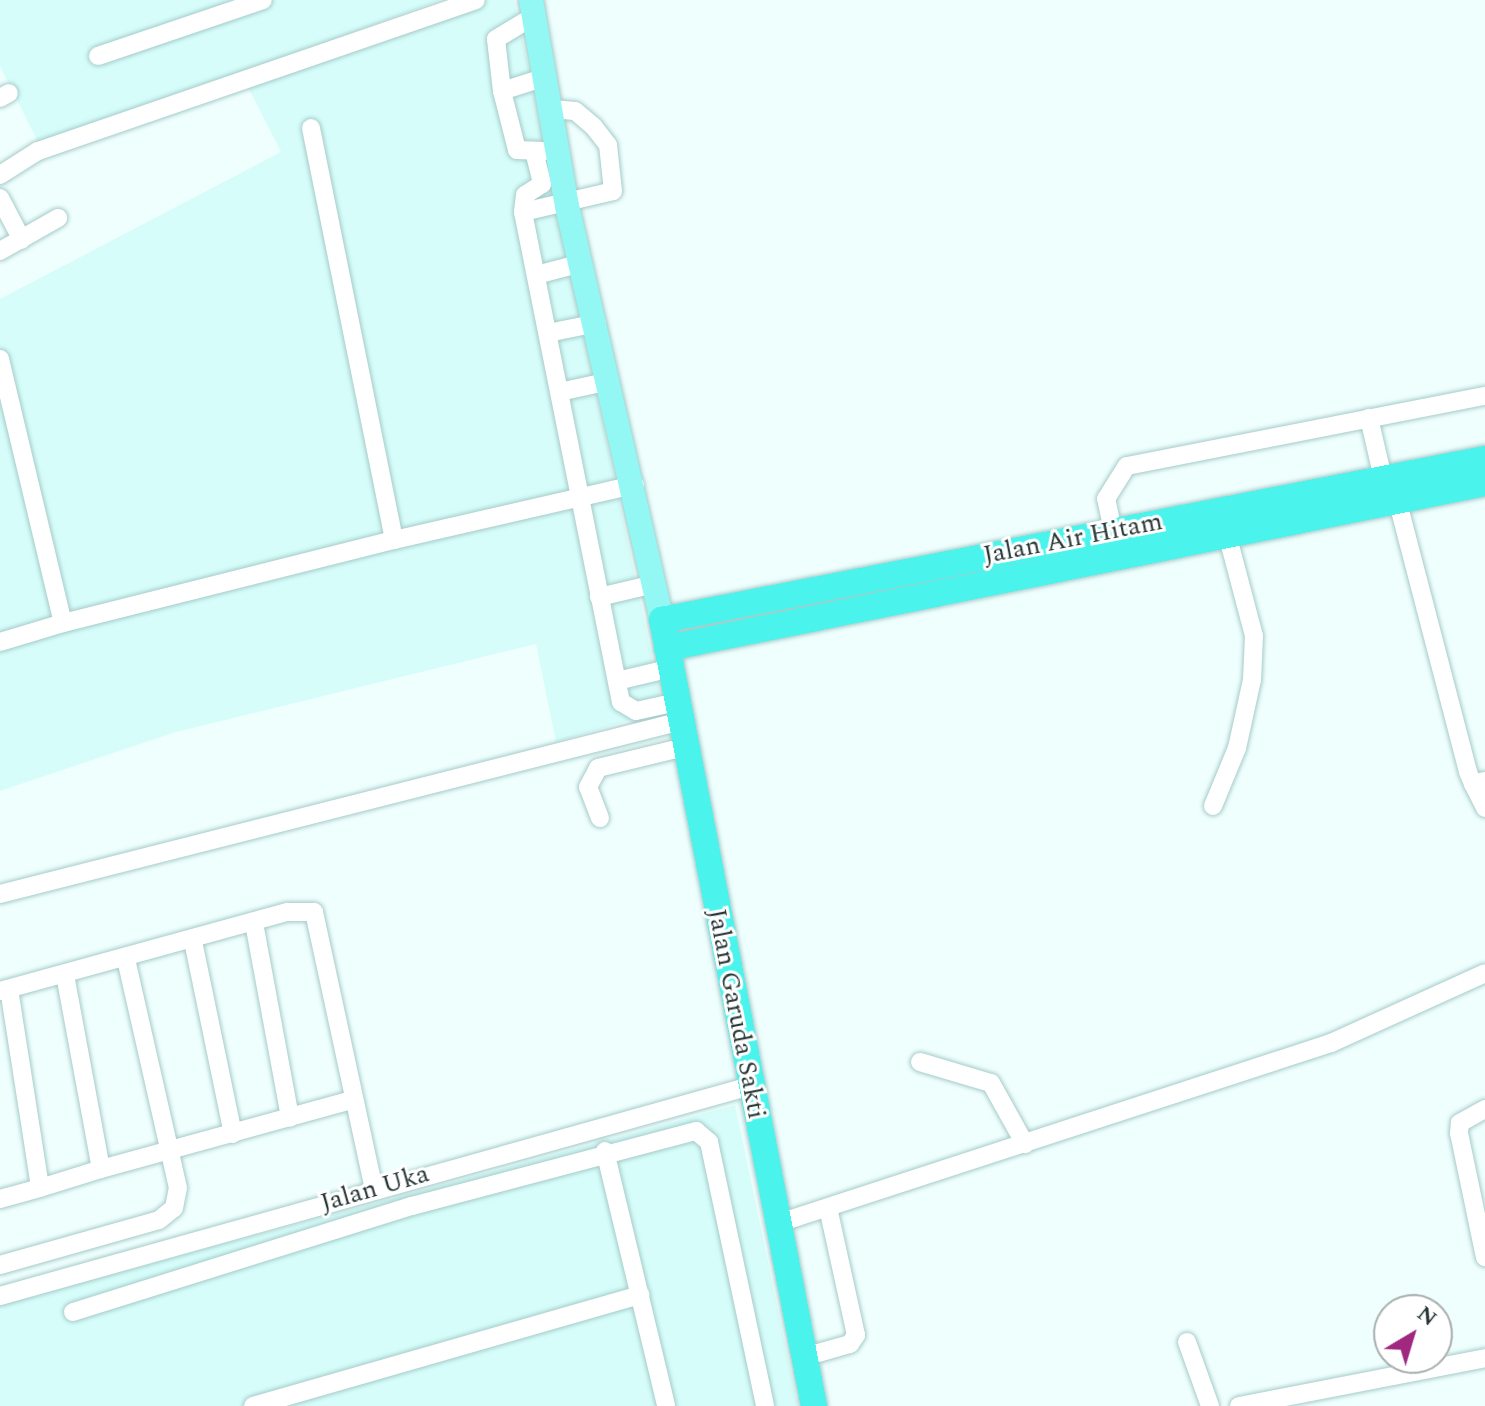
<!DOCTYPE html>
<style>
body{margin:0}
#map{position:relative;width:1485px;height:1406px;overflow:hidden;background:#effffe;font-family:Spectral,serif}
div>[style]{position:absolute}
.built>*{inset:0;background:#d6fdfa}
.roads{filter:drop-shadow(0 0 2px #a5cbc9) drop-shadow(0 0 2px #a5cbc9)}
.minor>*{height:18px;margin:-9px;padding:0 9px;transform-origin:9px;border-radius:9px;background:#fff}
.major>*{height:24px;margin:-12px;padding:0 12px;transform-origin:12px;border-radius:12px;background:#93f8f4}
.highway>*{height:26px;margin:-13px;padding:0 13px;transform-origin:13px;border-radius:13px;background:#4bf3ed}
span{translate:-50% -50%;white-space:nowrap;text-align:center;line-height:1.15;-webkit-text-stroke:6px #fff;paint-order:stroke}
.street-label{font-size:26px;color:#273736}
.north{position:absolute;left:1373px;top:1294px;width:80px;height:80px;box-sizing:border-box;background:#fff;border:2px solid #a9afaf;border-radius:50%;rotate:38deg;font-size:22px;font-weight:700;line-height:32px;text-align:center;color:#273736}
.north::after{content:'';display:block;margin:auto;width:28px;height:36px;background:#a0287f;clip-path:polygon(50% 0,100% 100%,50% 72%,0 100%)}
</style>
<div id="map">
<div class="built">
<i style="clip-path:polygon(0 0,440px 0,41px 148px,0 66px)"></i>
<i style="clip-path:polygon(487px 0,514px 0,663px 710px,556px 742px,536px 644px,176px 732px,0 791px,0 299px,281px 152px,248px 87px)"></i>
<i style="clip-path:polygon(735px 1105px,798px 1406px,0 1406px,0 1305px)"></i>
</div>
<div class="roads">
<div class="minor">
<i style="left:98px;top:56px;width:174px;rotate:-18.7deg"></i>
<i style="left:502px;top:91px;width:52px;rotate:-96.6deg"></i>
<i style="left:496px;top:39px;width:44px;rotate:-31.2deg"></i>
<i style="left:0;top:98px;width:10px;rotate:-29deg"></i>
<i style="left:311px;top:128px;width:420px;rotate:78.6deg"></i>
<i style="left:394px;top:540px;width:247px;rotate:-12.9deg"></i>
<i style="left:534px;top:151px;width:34px;rotate:76deg"></i>
<i style="left:542px;top:184px;width:20px;rotate:147deg"></i>
<i style="left:525px;top:195px;width:17px;rotate:97deg"></i>
<i style="left:523px;top:212px;width:500px;rotate:78.7deg"></i>
<i style="left:621px;top:702px;width:17px;rotate:31deg"></i>
<i style="left:636px;top:711px;width:42px;rotate:-12.4deg"></i>
<i style="left:545px;top:151px;width:28px;rotate:-178deg"></i>
<i style="left:517px;top:150px;width:61px;rotate:-104.3deg"></i>
<i style="left:502px;top:91px;width:46px;rotate:-17.7deg"></i>
<i style="left:0;top:175px;width:45px;rotate:-32.3deg"></i>
<i style="left:38px;top:151px;width:463px;rotate:-19deg"></i>
<i style="left:0;top:198px;width:47px;rotate:62.4deg"></i>
<i style="left:523px;top:212px;width:92px;rotate:-13.1deg"></i>
<i style="left:613px;top:191px;width:46px;rotate:-96.2deg"></i>
<i style="left:608px;top:145px;width:24px;rotate:-128deg"></i>
<i style="left:593px;top:126px;width:23px;rotate:-140deg"></i>
<i style="left:575px;top:111px;width:23px;rotate:-175deg"></i>
<i style="left:0;top:251px;width:67px;rotate:-29.6deg"></i>
<i style="left:540px;top:274px;width:43px;rotate:-14.7deg"></i>
<i style="left:553px;top:332px;width:45px;rotate:-11.6deg"></i>
<i style="left:0;top:359px;width:271px;rotate:76.6deg"></i>
<i style="left:63px;top:623px;width:341px;rotate:-14.1deg"></i>
<i style="left:564px;top:391px;width:47px;rotate:-12.3deg"></i>
<i style="left:1369px;top:418px;width:62px;rotate:76.9deg"></i>
<i style="left:1397px;top:499px;width:282px;rotate:75.4deg"></i>
<i style="left:1468px;top:772px;width:13px;rotate:67deg"></i>
<i style="left:1473px;top:784px;width:12px;rotate:-14deg"></i>
<i style="left:1113px;top:531px;width:33px;rotate:-102deg"></i>
<i style="left:1106px;top:499px;width:39px;rotate:-58deg"></i>
<i style="left:1127px;top:466px;width:365px;rotate:-11.1deg"></i>
<i style="left:599px;top:597px;width:57px;rotate:-13.3deg"></i>
<i style="left:0;top:642px;width:66px;rotate:-16.8deg"></i>
<i style="left:617px;top:681px;width:56px;rotate:-13.5deg"></i>
<i style="left:1473px;top:784px;width:27px;rotate:63deg"></i>
<i style="left:1213px;top:806px;width:63px;rotate:-67.5deg"></i>
<i style="left:1237px;top:748px;width:70px;rotate:-77.6deg"></i>
<i style="left:1252px;top:680px;width:44px;rotate:-87.4deg"></i>
<i style="left:1254px;top:636px;width:106px;rotate:-104.8deg"></i>
<i style="left:600px;top:818px;width:33px;rotate:-111deg"></i>
<i style="left:588px;top:787px;width:21px;rotate:-62deg"></i>
<i style="left:598px;top:768px;width:89px;rotate:-13.7deg"></i>
<i style="left:0;top:894px;width:703px;rotate:-14.25deg"></i>
<i style="left:254px;top:923px;width:198px;rotate:79.5deg"></i>
<i style="left:193px;top:941px;width:197px;rotate:78.3deg"></i>
<i style="left:9px;top:989px;width:201px;rotate:81.1deg"></i>
<i style="left:40px;top:1188px;width:64px;rotate:-17.3deg"></i>
<i style="left:101px;top:1169px;width:198px;rotate:-100.5deg"></i>
<i style="left:0;top:991px;width:298px;rotate:-15.4deg"></i>
<i style="left:287px;top:912px;width:27px"></i>
<i style="left:314px;top:912px;width:284px;rotate:77.8deg"></i>
<i style="left:920px;top:1062px;width:74px;rotate:16.5deg"></i>
<i style="left:991px;top:1083px;width:70px;rotate:60.9deg"></i>
<i style="left:1485px;top:1109px;width:29px;rotate:151deg"></i>
<i style="left:1460px;top:1123px;width:10px;rotate:96deg"></i>
<i style="left:1459px;top:1133px;width:127px;rotate:78.2deg"></i>
<i style="left:605px;top:1151px;width:262px;rotate:76.5deg"></i>
<i style="left:101px;top:1169px;width:260px;rotate:-15.4deg"></i>
<i style="left:0;top:1199px;width:41px;rotate:-15.4deg"></i>
<i style="left:779px;top:1223px;width:581px;rotate:-18.06deg"></i>
<i style="left:1331px;top:1043px;width:169px;rotate:-24.4deg"></i>
<i style="left:0;top:1265px;width:165px;rotate:-15.8deg"></i>
<i style="left:159px;top:1220px;width:19px;rotate:-39deg"></i>
<i style="left:174px;top:1208px;width:20px;rotate:-79deg"></i>
<i style="left:178px;top:1188px;width:235px;rotate:-102.8deg"></i>
<i style="left:0;top:1296px;width:779px;rotate:-15.64deg"></i>
<i style="left:73px;top:1312px;width:355px;rotate:-17.4deg"></i>
<i style="left:412px;top:1206px;width:294px;rotate:-14.8deg"></i>
<i style="left:696px;top:1131px;width:17px;rotate:40deg"></i>
<i style="left:709px;top:1142px;width:270px;rotate:78deg"></i>
<i style="left:1187px;top:1342px;width:68px;rotate:70.2deg"></i>
<i style="left:804px;top:1357px;width:48px;rotate:-15.8deg"></i>
<i style="left:850px;top:1344px;width:11px;rotate:-56deg"></i>
<i style="left:856px;top:1335px;width:130px;rotate:-102.4deg"></i>
<i style="left:253px;top:1406px;width:403px;rotate:-16deg"></i>
<i style="left:1239px;top:1406px;width:251px;rotate:-11deg"></i>
</div>
<div class="major">
<i style="left:531px;top:0;width:209px;rotate:80.1deg"></i>
<i style="left:567px;top:206px;width:425px;rotate:77.1deg"></i>
</div>
<div class="highway">
<i style="left:667px;top:648px;width:834px;rotate:-11.4deg"></i>
<i style="left:814px;top:1406px;width:801px;rotate:-100.94deg"></i>
<i style="left:662px;top:620px;width:839px;rotate:-11.07deg"></i>
</div>
</div>
<div class="street-label">
<span style="left:1073px;top:539px;rotate:-11deg">Jalan Air Hitam</span>
<span style="left:736px;top:1014px;rotate:79deg">Jalan Garuda Sakti</span>
<span style="left:375px;top:1189px;rotate:-16deg">Jalan Uka</span>
</div>
<div class="north">N</div>
</div>
